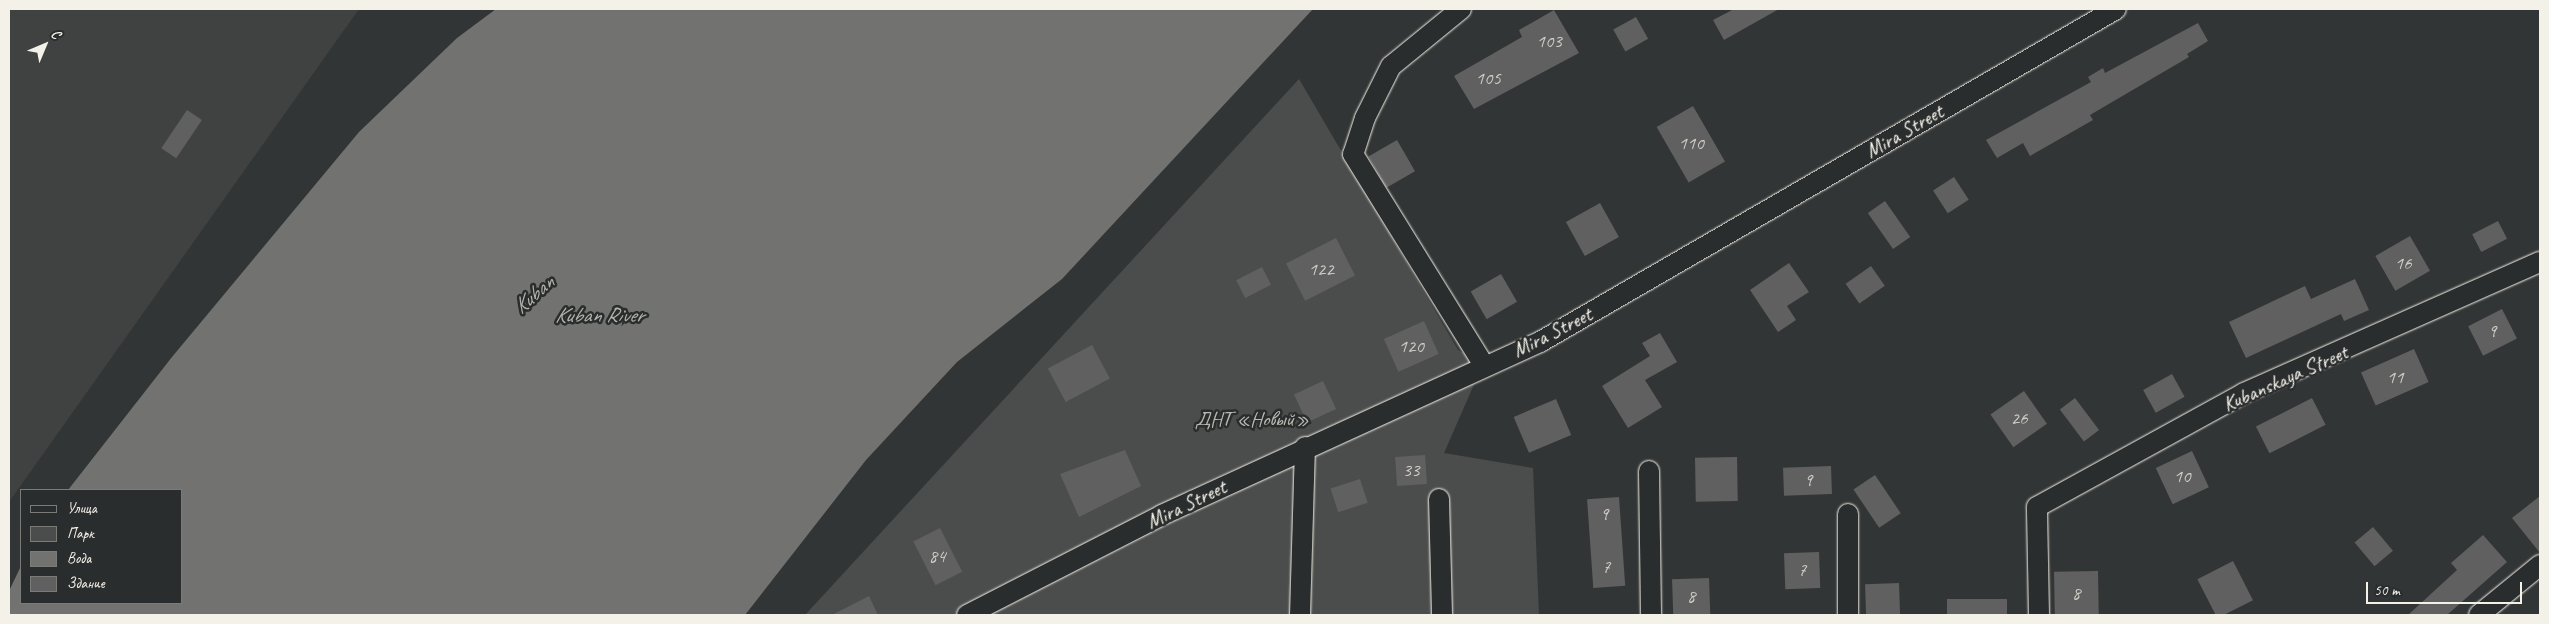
<!DOCTYPE html>
<meta charset="utf-8">
<style>
body{margin:0}
#map{position:relative;width:2549px;height:624px;overflow:hidden;background:#323535;font-family:Caveat,sans-serif}
div>[style]{position:absolute}
.built>*{inset:0;background:#404242}
.green>*{inset:0;background:#4b4d4c}
.water>*{inset:0;background:#727370}
.building>*{inset:0;background:#5f605f;transform-origin:0 0}
.roads{filter:drop-shadow(0 0 1px #f4f1e8) drop-shadow(0 0 1px #f4f1e8)}
.minor>*{height:20px;margin:-10px;padding:0 10px;transform-origin:10px;border-radius:10px;background:#2a2d2e}
span{translate:-50% -50%;white-space:nowrap;text-align:center;line-height:1.15;-webkit-text-stroke:5px #2a2d2e;paint-order:stroke}
.number-label{font-size:19px;color:#cfcdc6}
.number-label span{-webkit-text-stroke-width:0}
.street-label{font-size:21px;color:#f4f1e8}
.park-label{font-size:21px;color:#b9b8b1}
.water-label{font-size:22px;color:#b3b2ac;font-style:italic}
.frame{position:absolute;inset:0;border:10px solid #f4f1e8;pointer-events:none}
.legend{position:absolute;left:20px;top:489px;width:162px;height:115px;box-sizing:border-box;background:#2a2d2e;border:1px solid #7b7b78;margin:0;padding:6px 9px;list-style:none;font-size:15px;color:#f4f1e8}
.legend li{display:flex;align-items:center;gap:10px;height:25px}
.legend b{width:25px;border:1px solid #7b7b78}
.north{position:absolute;left:20px;top:20px;width:50px;height:50px;-webkit-text-stroke:4px #2a2d2e;paint-order:stroke;rotate:45deg;font-size:14px;font-weight:700;line-height:20px;text-align:center;color:#f4f1e8}
.north::after{content:'';display:block;margin:auto;width:18px;height:22px;background:#f4f1e8;clip-path:polygon(50% 0,100% 100%,50% 72%,0 100%)}
.scale{position:absolute;left:2366px;top:582px;width:156px;height:22px;box-sizing:border-box;border:2px solid #f4f1e8;border-top:0;padding-left:6px;font-size:15px;line-height:18px;white-space:nowrap;color:#f4f1e8;-webkit-text-stroke:4px #2a2d2e;paint-order:stroke}
</style>
<div id="map">
<div class="built">
<i style="clip-path:polygon(9px 9px,359px 9px,9px 502px)"></i>
</div>
<div class="green">
<i style="clip-path:polygon(1299px 79px,1458px 350px,1483px 364px,1444px 453px,1533px 468px,1539px 615px,805px 615px)"></i>
</div>
<div class="water">
<i style="clip-path:polygon(496px 9px,1313px 9px,1062px 279px,957px 362px,866px 460px,745px 615px,9px 615px,9px 591px,21px 566px,21px 603px,181px 603px,181px 490px,68px 490px,172px 357px,359px 132px,457px 38px)"></i>
</div>
<div class="building">
<i style="clip-path:polygon(1734px 9px,1779px 9px,1724px 40px,1713px 20px)"></i>
<i style="clip-path:polygon(1554px 10px,1579px 53px,1474px 109px,1454px 76px,1522px 37px,1519px 30px)"></i>
<i style="left:1636px;top:17px;width:25px;height:26px;rotate:61deg"></i>
<i style="clip-path:polygon(2198px 23px,2208px 41px,2187px 54px,2189px 57px,2090px 115px,2093px 120px,2030px 156px,2023px 143px,1997px 158px,1986px 140px,2091px 82px,2088px 77px,2103px 68px,2105px 73px)"></i>
<i style="left:1693px;top:106px;width:64px;height:42px;rotate:60deg"></i>
<i style="left:187px;top:110px;width:18px;height:46px;rotate:34deg"></i>
<i style="left:1397px;top:140px;width:36px;height:33px;rotate:60deg"></i>
<i style="left:1954px;top:177px;width:27px;height:25px;rotate:57deg"></i>
<i style="left:1885px;top:201px;width:44px;height:21px;rotate:55deg"></i>
<i style="left:1600px;top:203px;width:39px;height:39px;rotate:61deg"></i>
<i style="left:2498px;top:221px;width:20px;height:29px;rotate:63deg"></i>
<i style="left:2410px;top:236px;width:40px;height:40px;rotate:60deg"></i>
<i style="left:1336px;top:238px;width:42px;height:56px;rotate:63deg"></i>
<i style="clip-path:polygon(1789px 263px,1809px 292px,1787px 306px,1796px 320px,1778px 332px,1750px 290px)"></i>
<i style="left:1871px;top:266px;width:24px;height:31px;rotate:55deg"></i>
<i style="left:1262px;top:267px;width:20px;height:29px;rotate:63deg"></i>
<i style="left:1501px;top:274px;width:32px;height:35px;rotate:60deg"></i>
<i style="clip-path:polygon(2355px 279px,2369px 310px,2344px 321px,2341px 314px,2246px 358px,2229px 322px,2305px 286px,2311px 299px)"></i>
<i style="left:2502px;top:309px;width:33px;height:38px;rotate:63deg"></i>
<i style="left:1424px;top:321px;width:36px;height:44px;rotate:66deg"></i>
<i style="clip-path:polygon(1660px 333px,1677px 362px,1645px 380px,1662px 407px,1628px 428px,1602px 386px,1650px 356px,1642px 343px)"></i>
<i style="left:1092px;top:345px;width:38px;height:50px;rotate:62deg"></i>
<i style="left:2414px;top:349px;width:36px;height:58px;rotate:66deg"></i>
<i style="left:2172px;top:374px;width:26px;height:33px;rotate:61deg"></i>
<i style="left:1323px;top:381px;width:31px;height:32px;rotate:65deg"></i>
<i style="left:2024px;top:391px;width:40px;height:41px;rotate:55deg"></i>
<i style="left:2075px;top:398px;width:40px;height:19px;rotate:53deg"></i>
<i style="left:2312px;top:398px;width:30px;height:63px;rotate:63deg"></i>
<i style="left:1556px;top:399px;width:39px;height:46px;rotate:67deg"></i>
<i style="clip-path:polygon(1125px 450px,1141px 486px,1079px 517px,1060px 474px)"></i>
<i style="left:2192px;top:451px;width:40px;height:40px;rotate:65deg"></i>
<i style="left:1425px;top:455px;width:29px;height:30px;rotate:86deg"></i>
<i style="left:1737px;top:457px;width:44px;height:42px;rotate:89deg"></i>
<i style="left:1831px;top:466px;width:28px;height:48px;rotate:88deg"></i>
<i style="left:1875px;top:475px;width:46px;height:26px;rotate:56deg"></i>
<i style="left:1360px;top:479px;width:25px;height:31px;rotate:72deg"></i>
<i style="clip-path:polygon(2540px 496px,2540px 553px,2512px 518px)"></i>
<i style="left:1619px;top:497px;width:89px;height:32px;rotate:86deg"></i>
<i style="left:2373px;top:527px;width:31px;height:24px;rotate:50deg"></i>
<i style="left:940px;top:528px;width:49px;height:30px;rotate:63deg"></i>
<i style="clip-path:polygon(2483px 535px,2507px 562px,2447px 615px,2408px 615px,2457px 570px,2451px 563px)"></i>
<i style="left:1819px;top:552px;width:36px;height:35px;rotate:88deg"></i>
<i style="left:2233px;top:561px;width:44px;height:40px;rotate:63deg"></i>
<i style="left:2098px;top:571px;width:44px;height:44px;rotate:89deg"></i>
<i style="left:1709px;top:578px;width:37px;height:37px;rotate:88deg"></i>
<i style="left:1899px;top:583px;width:32px;height:34px;rotate:88deg"></i>
<i style="clip-path:polygon(869px 596px,878px 615px,832px 615px)"></i>
<i style="left:2007px;top:599px;width:16px;height:60px;rotate:90deg"></i>
</div>
<div class="roads">
<div class="minor">
<i style="left:1461px;top:9px;width:90px;rotate:140.8deg"></i>
<i style="left:1391px;top:66px;width:58px;rotate:116.6deg"></i>
<i style="left:1365px;top:118px;width:38px;rotate:108deg"></i>
<i style="left:1353px;top:154px;width:247px;rotate:58.2deg"></i>
<i style="left:1649px;top:471px;width:144px;rotate:89.2deg"></i>
<i style="left:1439px;top:499px;width:116px;rotate:88.5deg"></i>
<i style="left:1848px;top:514px;width:101px;rotate:90deg"></i>
<i style="left:967px;top:615px;width:219px;rotate:-27.1deg"></i>
<i style="left:1162px;top:515px;width:416px;rotate:-24.6deg"></i>
<i style="left:1540px;top:342px;width:665px;rotate:-30.03deg"></i>
<i style="left:1300px;top:615px;width:168px;rotate:-88.3deg"></i>
<i style="left:2039px;top:615px;width:108px;rotate:-91.1deg"></i>
<i style="left:2037px;top:507px;width:236px;rotate:-28.8deg"></i>
<i style="left:2244px;top:393px;width:324px;rotate:-23.9deg"></i>
<i style="left:2479px;top:615px;width:79px;rotate:-39.3deg"></i>
</div>
</div>
<div class="number-label">
<span style="left:1549px;top:42px">103</span>
<span style="left:1488px;top:79px">105</span>
<span style="left:1691px;top:144px">110</span>
<span style="left:2403px;top:264px">16</span>
<span style="left:1321px;top:270px">122</span>
<span style="left:2492px;top:332px">9</span>
<span style="left:1411px;top:347px">120</span>
<span style="left:2395px;top:378px">11</span>
<span style="left:2019px;top:419px">26</span>
<span style="left:1411px;top:471px">33</span>
<span style="left:2182px;top:477px">10</span>
<span style="left:1808px;top:481px">9</span>
<span style="left:1604px;top:515px">9</span>
<span style="left:937px;top:557px">84</span>
<span style="left:1606px;top:568px">7</span>
<span style="left:1802px;top:571px">7</span>
<span style="left:2076px;top:594px">8</span>
<span style="left:1691px;top:597px">8</span>
</div>
<div class="street-label">
<span style="left:1904px;top:131px;rotate:-30deg">Mira Street</span>
<span style="left:1552px;top:332px;rotate:-27deg">Mira Street</span>
<span style="left:2285px;top:378px;rotate:-24deg">Kubanskaya Street</span>
<span style="left:1186px;top:504px;rotate:-26deg">Mira Street</span>
</div>
<div class="park-label">
<span style="left:1252px;top:419px">ДНТ «Новый»</span>
</div>
<div class="water-label">
<span style="left:534px;top:295px;rotate:-41deg">Kuban</span>
<span style="left:599px;top:316px">Kuban River</span>
</div>
<div class="frame"></div>
<ul class="legend">
<li><b style="height:6px;background:#2a2d2e"></b>Улица</li>
<li><b style="height:14px;background:#4b4d4c"></b>Парк</li>
<li><b style="height:14px;background:#727370"></b>Вода</li>
<li><b style="height:14px;background:#5f605f"></b>Здание</li>
</ul>
<div class="north">С</div>
<div class="scale">50 m</div>
</div>
